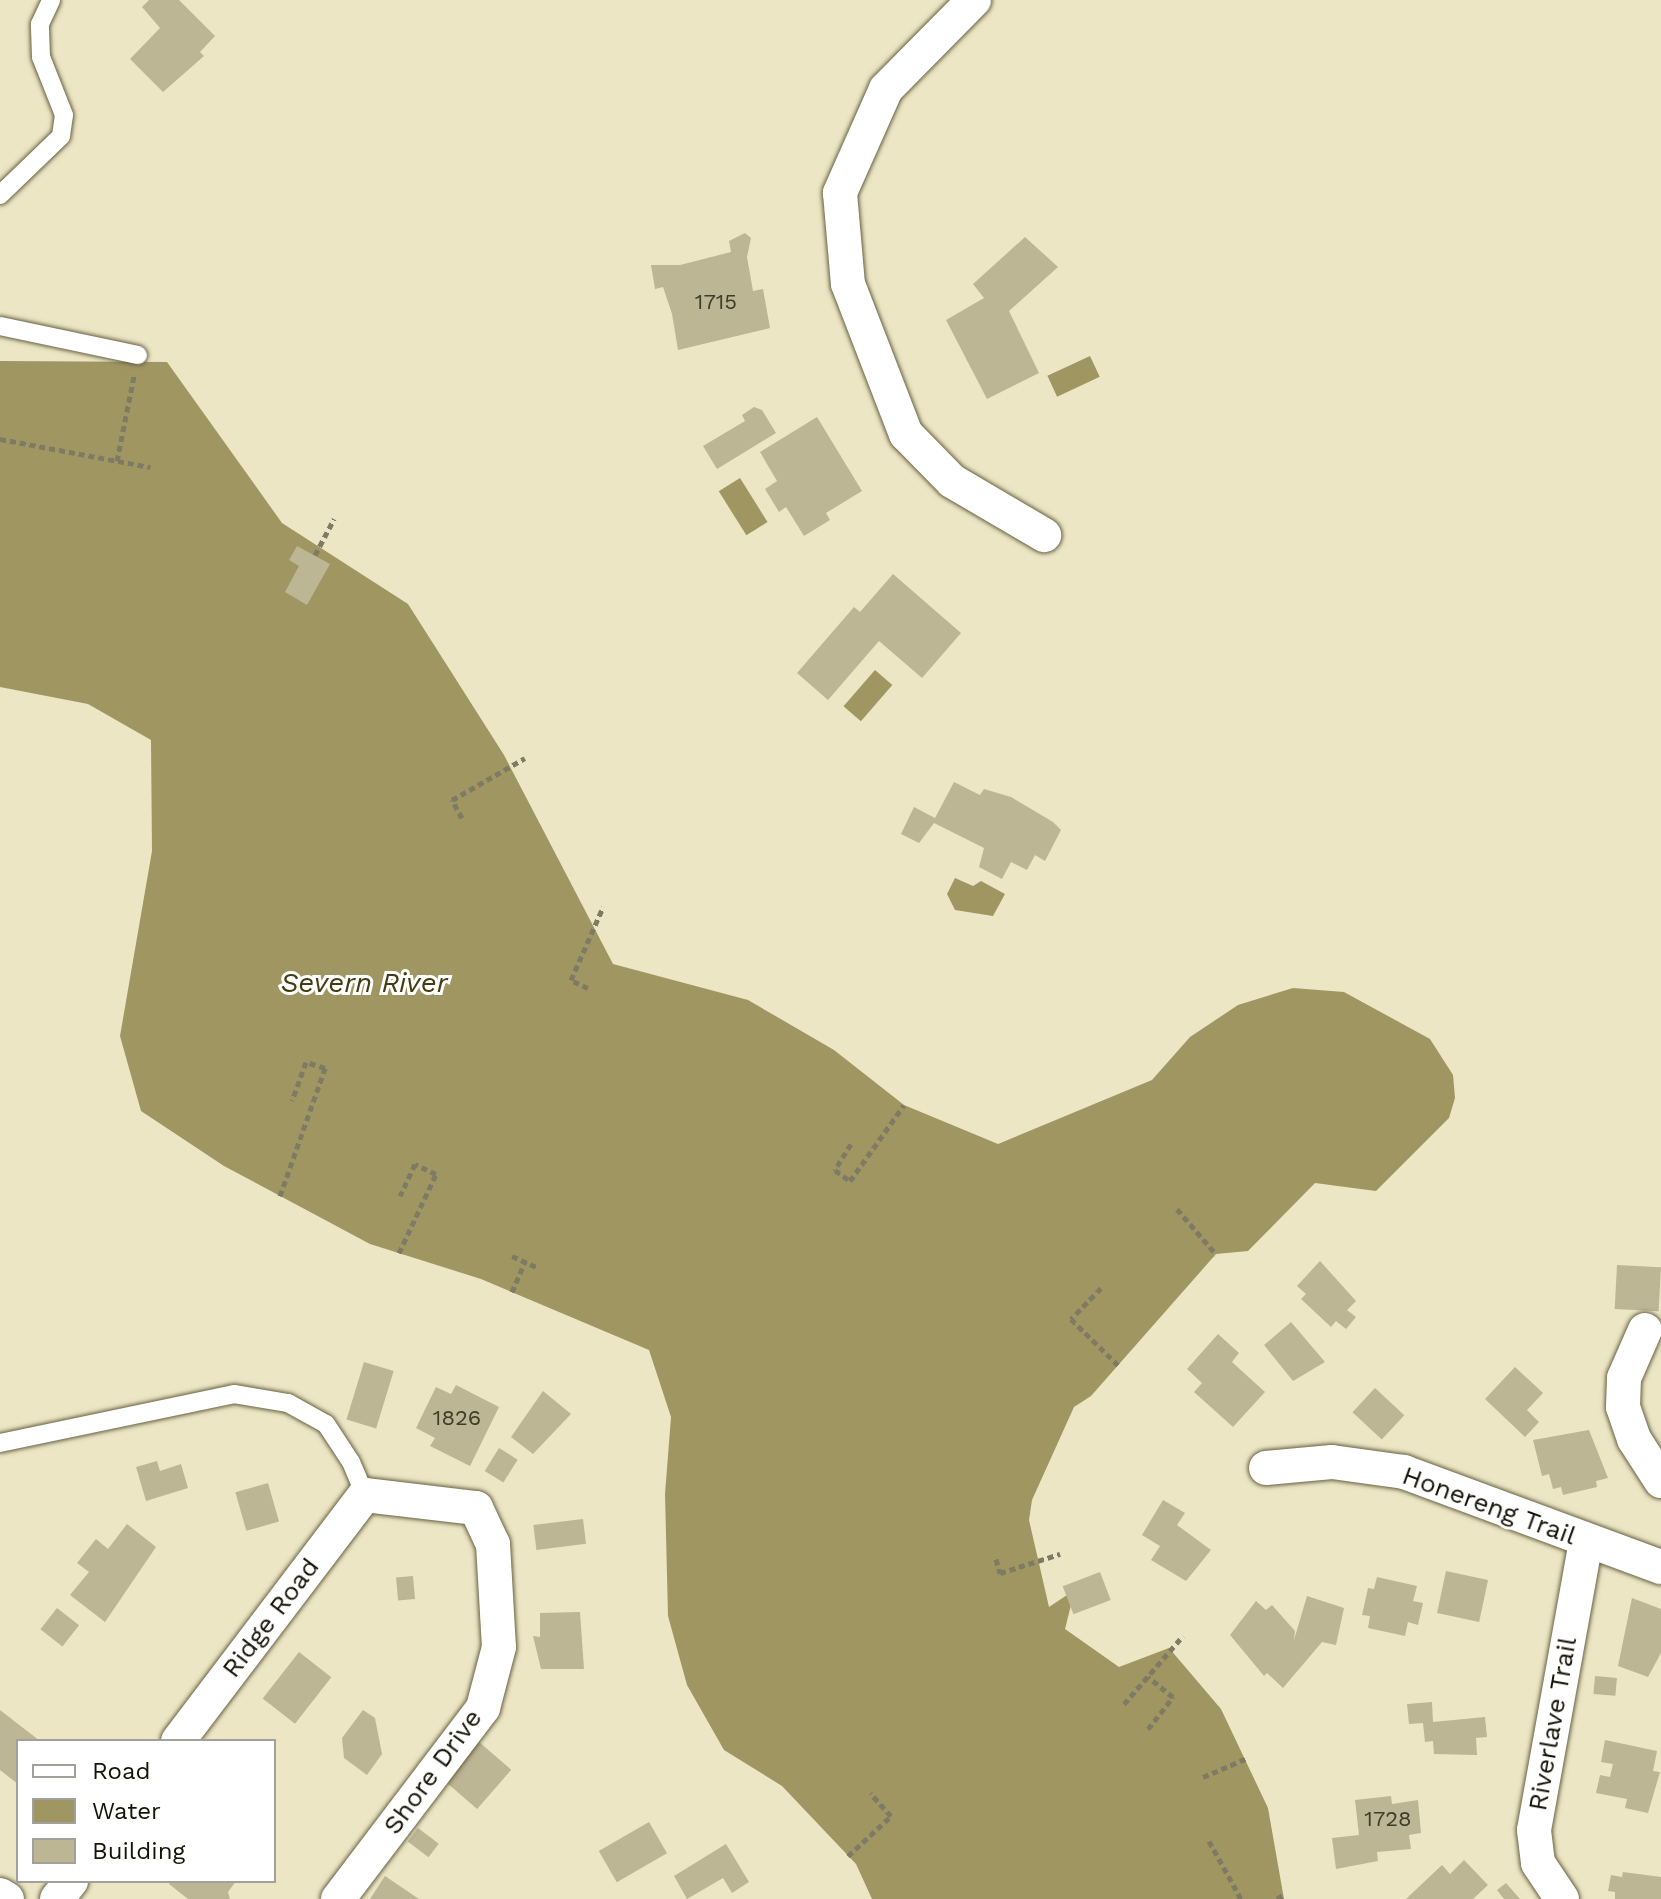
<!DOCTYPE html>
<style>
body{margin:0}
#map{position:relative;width:1661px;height:1899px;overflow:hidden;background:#ece6c4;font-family:"Work Sans",sans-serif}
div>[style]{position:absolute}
.water>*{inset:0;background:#9f9662;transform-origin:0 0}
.building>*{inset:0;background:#bcb695;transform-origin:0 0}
.path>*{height:5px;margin-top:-2.5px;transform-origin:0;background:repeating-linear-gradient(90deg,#7e7a63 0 6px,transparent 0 10px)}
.roads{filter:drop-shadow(0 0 2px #676143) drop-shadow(0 0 2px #676143)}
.lane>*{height:18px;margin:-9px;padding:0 9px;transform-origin:9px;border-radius:9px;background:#fff}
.street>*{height:34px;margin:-17px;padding:0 17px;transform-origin:17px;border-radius:17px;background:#fff}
span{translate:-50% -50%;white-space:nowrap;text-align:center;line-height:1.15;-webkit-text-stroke:6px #fff;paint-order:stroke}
.number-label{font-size:22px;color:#3f3c2a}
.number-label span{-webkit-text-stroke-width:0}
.street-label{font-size:26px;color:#151307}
.water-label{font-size:28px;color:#433c11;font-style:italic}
.legend{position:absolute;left:16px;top:1739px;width:260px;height:144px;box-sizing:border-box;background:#fff;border:2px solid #a1a19c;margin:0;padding:10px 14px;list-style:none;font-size:24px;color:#151307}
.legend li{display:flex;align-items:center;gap:16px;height:40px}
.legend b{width:40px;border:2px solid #a1a19c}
</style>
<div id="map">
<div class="water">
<i style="left:1090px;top:356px;width:23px;height:47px;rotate:65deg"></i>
<i style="clip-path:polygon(0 361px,167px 362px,282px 523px,408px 604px,504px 755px,613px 964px,748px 1000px,834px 1050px,904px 1105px,998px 1144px,1152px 1080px,1190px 1037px,1238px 1005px,1293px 988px,1344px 992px,1430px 1039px,1453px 1075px,1455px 1098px,1449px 1118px,1376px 1191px,1315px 1183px,1248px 1251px,1216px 1254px,1091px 1396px,1074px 1407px,1032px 1500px,1029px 1520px,1049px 1607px,1067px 1595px,1071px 1605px,1065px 1629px,1119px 1667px,1169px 1648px,1221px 1709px,1268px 1808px,1284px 1899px,872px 1899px,856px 1864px,782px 1786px,724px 1750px,687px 1685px,668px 1616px,665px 1494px,671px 1417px,649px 1350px,481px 1279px,370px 1244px,224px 1166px,141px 1111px,120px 1036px,152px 851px,151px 740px,88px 704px,0 687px)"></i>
<i style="left:740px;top:478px;width:52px;height:25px;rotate:58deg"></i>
<i style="left:875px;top:670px;width:23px;height:48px;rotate:41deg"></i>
<i style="clip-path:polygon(955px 878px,973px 886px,981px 881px,1005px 894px,993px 916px,955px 910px,947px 894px)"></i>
</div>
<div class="building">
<i style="clip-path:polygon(149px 0,179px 0,215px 36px,200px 52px,204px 56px,163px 92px,130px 59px,160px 28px,142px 7px)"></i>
<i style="clip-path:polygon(745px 233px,751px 238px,747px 257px,753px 291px,763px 289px,770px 328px,678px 350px,672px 314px,663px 287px,655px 289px,651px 265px,680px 265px,731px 252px,729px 241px)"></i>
<i style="clip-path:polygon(1025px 237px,1058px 267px,1009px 311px,1039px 373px,987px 399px,946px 320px,984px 298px,973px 284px)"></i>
<i style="clip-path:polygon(754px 407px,762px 410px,776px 433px,717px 469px,703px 446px,745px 421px,742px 415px)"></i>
<i style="clip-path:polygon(817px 417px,862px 491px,826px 513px,830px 520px,804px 536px,786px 507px,779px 512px,765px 489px,777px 481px,760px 452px)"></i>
<i style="clip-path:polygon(297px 546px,330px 564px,307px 605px,285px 592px,299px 566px,289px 560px)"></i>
<i style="clip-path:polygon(893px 574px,961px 633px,922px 678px,879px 641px,828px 700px,797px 673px,854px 607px,860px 612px)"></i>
<i style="clip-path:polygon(954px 782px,980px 795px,984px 789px,1011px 797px,1053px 822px,1061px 830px,1045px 861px,1035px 855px,1027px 870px,1011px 862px,1002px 879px,979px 867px,984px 848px,934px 823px,919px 843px,901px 834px,914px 807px,935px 818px)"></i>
<i style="clip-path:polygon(1320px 1261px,1356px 1301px,1347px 1310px,1356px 1317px,1346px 1329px,1336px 1321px,1331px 1327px,1301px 1299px,1306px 1294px,1297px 1286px)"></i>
<i style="left:1617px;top:1265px;width:44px;height:44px;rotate:3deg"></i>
<i style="clip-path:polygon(1291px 1322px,1325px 1362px,1293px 1381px,1264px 1345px)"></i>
<i style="clip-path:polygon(1218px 1334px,1239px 1353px,1232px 1362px,1265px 1392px,1233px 1427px,1194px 1392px,1202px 1383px,1187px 1369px)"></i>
<i style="left:364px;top:1362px;width:31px;height:60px;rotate:17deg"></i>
<i style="clip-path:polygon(1515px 1367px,1543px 1393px,1527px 1410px,1539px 1422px,1525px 1437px,1485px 1399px)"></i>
<i style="clip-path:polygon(456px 1385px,499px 1407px,470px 1466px,430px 1446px,435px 1438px,416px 1428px,436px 1387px,451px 1394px)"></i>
<i style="left:1375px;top:1388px;width:40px;height:33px;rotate:43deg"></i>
<i style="clip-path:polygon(543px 1391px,571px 1414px,533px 1454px,511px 1437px)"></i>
<i style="clip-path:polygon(1589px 1430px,1608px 1478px,1596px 1481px,1597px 1487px,1563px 1495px,1561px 1487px,1553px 1489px,1549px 1474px,1542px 1476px,1533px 1440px)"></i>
<i style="left:499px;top:1448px;width:22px;height:27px;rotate:32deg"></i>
<i style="clip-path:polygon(157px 1461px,160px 1471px,181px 1464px,188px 1488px,146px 1501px,136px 1467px)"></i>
<i style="left:268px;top:1483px;width:40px;height:34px;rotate:74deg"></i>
<i style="clip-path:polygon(1163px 1500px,1185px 1513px,1177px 1525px,1211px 1550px,1186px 1581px,1151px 1560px,1160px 1546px,1142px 1535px)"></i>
<i style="left:583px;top:1519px;width:25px;height:50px;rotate:83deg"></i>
<i style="clip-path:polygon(127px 1524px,156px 1547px,105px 1622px,70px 1595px,89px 1572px,77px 1563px,96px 1539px,108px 1549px)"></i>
<i style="left:1446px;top:1571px;width:43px;height:43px;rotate:12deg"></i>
<i style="left:1100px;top:1572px;width:30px;height:40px;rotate:69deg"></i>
<i style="left:413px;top:1576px;width:23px;height:17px;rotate:85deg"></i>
<i style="clip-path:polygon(1377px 1577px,1417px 1586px,1413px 1601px,1423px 1603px,1418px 1625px,1408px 1622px,1405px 1636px,1368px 1628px,1370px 1616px,1362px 1615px,1368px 1588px,1374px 1589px)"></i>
<i style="clip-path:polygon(1307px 1596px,1344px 1608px,1336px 1645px,1322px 1642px,1283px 1688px,1267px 1673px,1264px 1676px,1230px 1635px,1256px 1601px,1266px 1610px,1272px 1605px,1295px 1631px,1294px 1640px)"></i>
<i style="clip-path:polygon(1632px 1598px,1661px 1609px,1661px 1653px,1648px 1677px,1618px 1666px)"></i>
<i style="left:57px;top:1608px;width:28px;height:27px;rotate:38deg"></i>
<i style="clip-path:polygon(580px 1612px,584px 1669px,541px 1669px,533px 1636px,540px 1637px,540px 1613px)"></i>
<i style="left:299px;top:1652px;width:41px;height:59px;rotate:38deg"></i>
<i style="left:1595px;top:1676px;width:22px;height:18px;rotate:5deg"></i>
<i style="clip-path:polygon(1432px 1702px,1433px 1722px,1485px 1717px,1487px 1737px,1476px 1738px,1477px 1755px,1434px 1754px,1433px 1741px,1425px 1742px,1423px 1723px,1409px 1724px,1407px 1704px)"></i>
<i style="clip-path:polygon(0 1710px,40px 1741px,18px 1741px,18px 1784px,0 1770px)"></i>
<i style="clip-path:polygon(363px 1710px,375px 1718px,382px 1754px,367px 1775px,344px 1758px,342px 1738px)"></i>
<i style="clip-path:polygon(1605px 1740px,1657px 1751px,1653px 1771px,1660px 1772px,1648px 1813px,1625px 1808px,1627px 1799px,1596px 1793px,1600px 1775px,1610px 1777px,1613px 1764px,1601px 1762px)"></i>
<i style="left:478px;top:1741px;width:44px;height:52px;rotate:41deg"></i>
<i style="clip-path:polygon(1391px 1796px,1392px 1804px,1418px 1800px,1421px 1833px,1409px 1835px,1411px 1849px,1377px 1852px,1378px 1861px,1336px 1869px,1332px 1838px,1359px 1835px,1355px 1800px)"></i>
<i style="left:649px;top:1822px;width:36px;height:58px;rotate:60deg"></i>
<i style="left:418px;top:1828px;width:26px;height:17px;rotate:37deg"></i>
<i style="clip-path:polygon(726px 1844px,749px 1882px,732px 1893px,723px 1878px,687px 1899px,674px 1876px)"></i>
<i style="clip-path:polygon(1464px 1860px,1488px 1885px,1473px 1899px,1406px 1899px,1442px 1865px,1450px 1874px)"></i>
<i style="clip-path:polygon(1623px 1872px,1661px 1877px,1661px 1899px,1615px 1899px,1615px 1892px,1608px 1891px,1611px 1875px,1622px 1877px)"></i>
<i style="clip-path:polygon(385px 1876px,419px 1899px,370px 1899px)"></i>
<i style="clip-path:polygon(171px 1881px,236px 1881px,228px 1892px,230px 1899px,188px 1899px,169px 1884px)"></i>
<i style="clip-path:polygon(1506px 1883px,1520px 1899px,1504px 1899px,1497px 1890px)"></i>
</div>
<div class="path">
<i style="left:0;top:439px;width:153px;rotate:10.6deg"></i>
<i style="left:117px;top:461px;width:87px;rotate:-78.7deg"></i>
<i style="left:315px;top:555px;width:41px;rotate:-62.2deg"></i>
<i style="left:462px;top:818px;width:21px;rotate:-119deg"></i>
<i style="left:452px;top:800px;width:84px;rotate:-29.9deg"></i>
<i style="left:588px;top:988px;width:19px;rotate:-155deg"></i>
<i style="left:571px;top:980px;width:80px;rotate:-66.3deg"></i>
<i style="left:851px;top:1144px;width:31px;rotate:122deg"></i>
<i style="left:835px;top:1170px;width:19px;rotate:36deg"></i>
<i style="left:850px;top:1181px;width:93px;rotate:-54.6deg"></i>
<i style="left:280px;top:1196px;width:136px;rotate:-70.6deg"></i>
<i style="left:325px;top:1068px;width:20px;rotate:-162deg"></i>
<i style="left:306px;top:1062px;width:41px;rotate:109.7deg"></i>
<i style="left:1177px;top:1209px;width:60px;rotate:49.1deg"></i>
<i style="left:399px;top:1253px;width:87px;rotate:-64.9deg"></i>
<i style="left:436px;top:1174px;width:23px;rotate:-155deg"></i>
<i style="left:415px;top:1164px;width:35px;rotate:115deg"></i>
<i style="left:512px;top:1256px;width:27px;rotate:24deg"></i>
<i style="left:1101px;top:1288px;width:43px;rotate:134.1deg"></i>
<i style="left:1071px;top:1319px;width:66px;rotate:44.4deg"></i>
<i style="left:512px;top:1292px;width:34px;rotate:-67deg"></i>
<i style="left:996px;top:1559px;width:15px;rotate:74deg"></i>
<i style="left:1000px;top:1573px;width:63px;rotate:-17.6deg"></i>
<i style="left:1124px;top:1704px;width:90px;rotate:-49.1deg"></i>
<i style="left:1148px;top:1729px;width:41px;rotate:-52deg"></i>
<i style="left:1173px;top:1697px;width:32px;rotate:-141deg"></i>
<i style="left:1203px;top:1777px;width:46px;rotate:-23.2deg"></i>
<i style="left:1209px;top:1841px;width:66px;rotate:61.1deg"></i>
<i style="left:848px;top:1856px;width:59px;rotate:-42.9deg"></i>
<i style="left:891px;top:1816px;width:31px;rotate:-132deg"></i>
<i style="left:1277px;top:1899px;width:7px;rotate:-34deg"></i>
</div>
<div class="roads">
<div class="lane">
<i style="left:0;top:195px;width:85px;rotate:-44deg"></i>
<i style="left:61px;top:136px;width:21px;rotate:-82deg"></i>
<i style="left:64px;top:115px;width:62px;rotate:-111.6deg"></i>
<i style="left:41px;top:57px;width:33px;rotate:-92deg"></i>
<i style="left:40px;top:24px;width:26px;rotate:-65deg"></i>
<i style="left:0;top:326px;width:141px;rotate:11.9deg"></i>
<i style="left:0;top:1443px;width:239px;rotate:-11.8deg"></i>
<i style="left:234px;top:1394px;width:55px;rotate:9.5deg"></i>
<i style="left:288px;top:1403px;width:43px;rotate:28.9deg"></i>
<i style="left:326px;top:1424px;width:45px;rotate:56.7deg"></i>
<i style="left:351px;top:1462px;width:36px;rotate:67deg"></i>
</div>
<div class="street">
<i style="left:974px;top:0;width:125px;rotate:134.7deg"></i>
<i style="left:886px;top:89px;width:114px;rotate:113.9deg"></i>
<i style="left:840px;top:193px;width:91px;rotate:85deg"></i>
<i style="left:848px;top:284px;width:161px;rotate:68.9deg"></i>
<i style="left:906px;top:434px;width:66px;rotate:45.6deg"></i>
<i style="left:952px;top:481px;width:107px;rotate:30.4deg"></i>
<i style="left:1645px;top:1330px;width:52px;rotate:113.6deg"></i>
<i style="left:1624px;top:1378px;width:29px;rotate:92deg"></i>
<i style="left:1623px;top:1407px;width:34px;rotate:71deg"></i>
<i style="left:1634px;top:1439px;width:50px;rotate:57.3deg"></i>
<i style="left:1266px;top:1468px;width:66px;rotate:-5.2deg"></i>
<i style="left:1332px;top:1462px;width:73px;rotate:7.9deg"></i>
<i style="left:1404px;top:1472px;width:274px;rotate:20.3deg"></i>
<i style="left:178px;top:1741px;width:309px;rotate:-52.8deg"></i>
<i style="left:365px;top:1495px;width:112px;rotate:6.7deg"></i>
<i style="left:476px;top:1508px;width:40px;rotate:65deg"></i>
<i style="left:493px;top:1544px;width:103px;rotate:86.7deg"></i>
<i style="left:499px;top:1647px;width:63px;rotate:104.7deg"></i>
<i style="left:483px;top:1708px;width:240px;rotate:127.2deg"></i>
<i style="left:0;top:1895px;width:8px;rotate:30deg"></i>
<i style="left:57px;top:1899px;width:23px;rotate:-52deg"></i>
<i style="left:1562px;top:1899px;width:43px;rotate:-123.7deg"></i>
<i style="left:1538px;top:1863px;width:33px;rotate:-97deg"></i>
<i style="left:1534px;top:1830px;width:294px;rotate:-79.8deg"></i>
</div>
</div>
<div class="number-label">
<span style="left:716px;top:302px">1715</span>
<span style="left:457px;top:1418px">1826</span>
<span style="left:1388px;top:1819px">1728</span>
</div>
<div class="street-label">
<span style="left:1489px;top:1506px;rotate:20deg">Honereng Trail</span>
<span style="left:271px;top:1618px;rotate:-53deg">Ridge Road</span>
<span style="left:1553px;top:1724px;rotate:-80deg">Riverlave Trail</span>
<span style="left:433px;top:1772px;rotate:-54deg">Shore Drive</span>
</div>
<div class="water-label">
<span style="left:364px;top:983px">Severn River</span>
</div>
<ul class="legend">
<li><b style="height:10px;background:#fff"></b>Road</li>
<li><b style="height:22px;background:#9f9662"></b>Water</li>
<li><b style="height:22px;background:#bcb695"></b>Building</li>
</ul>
</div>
